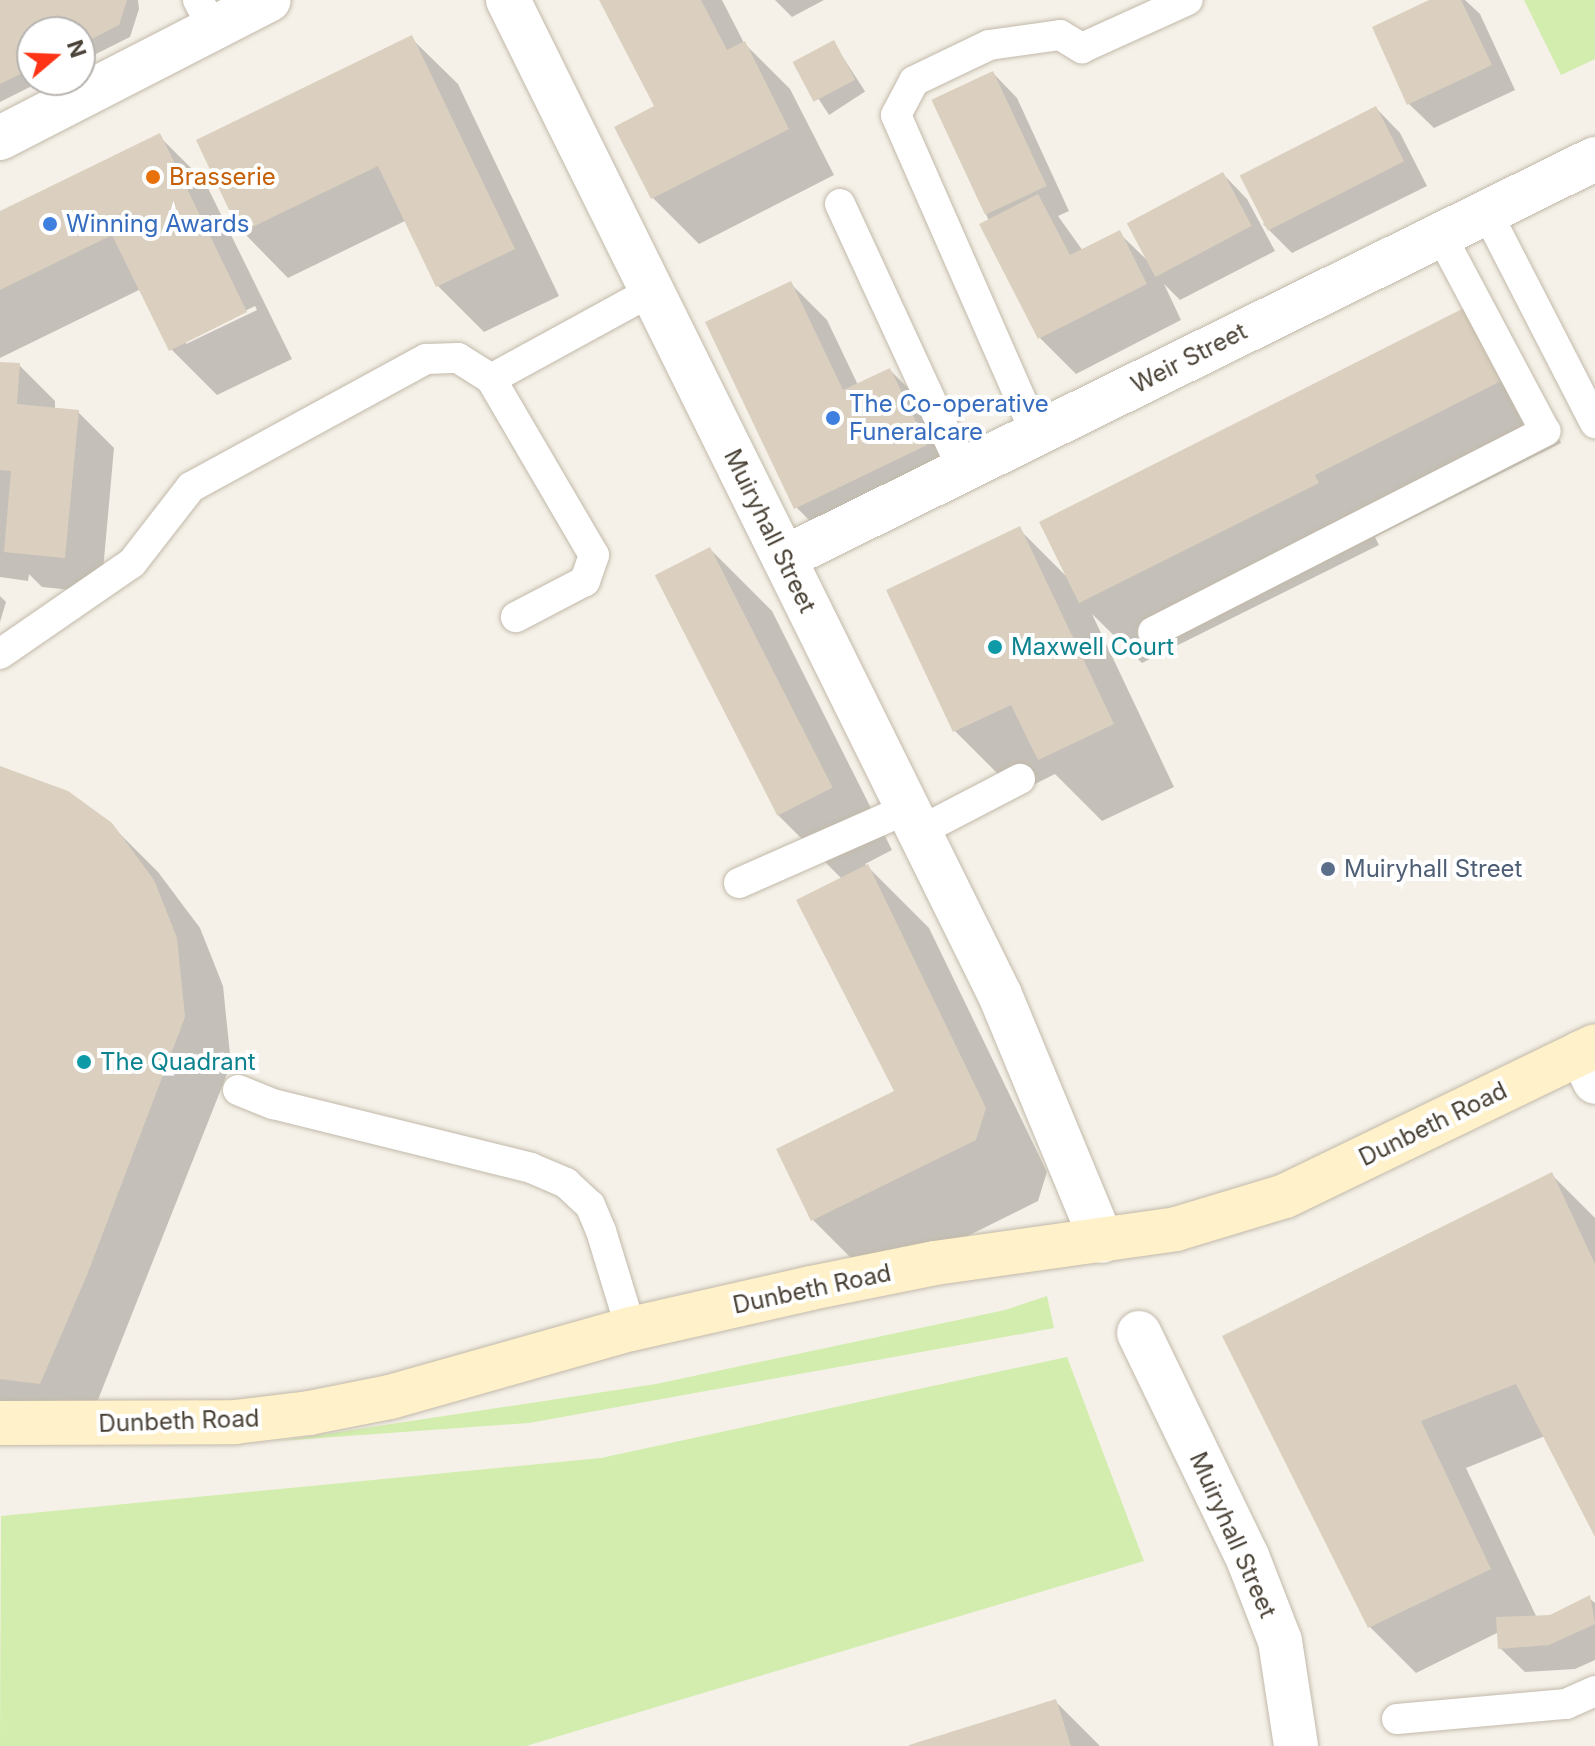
<!DOCTYPE html>
<style>
body{margin:0}
#map{position:relative;width:1595px;height:1746px;overflow:hidden;background:#f5f1e8;font-family:Inter,sans-serif}
div>[style]{position:absolute}
.green>*{inset:0;background:#d2edae}
.shadow>*{inset:0;background:#0003;transform-origin:0 0}
.building>*{inset:0;background:#dbd0bf;transform-origin:0 0}
.roads{filter:drop-shadow(0 0 2px #c2b9aa) drop-shadow(0 0 2px #c2b9aa)}
.lane>*{height:30px;margin:-15px;padding:0 15px;transform-origin:15px;border-radius:15px;background:#fff}
.street>*{height:44px;margin:-22px;padding:0 22px;transform-origin:22px;border-radius:22px;background:#fff}
.secondary>*{height:44px;margin:-22px;padding:0 22px;transform-origin:22px;border-radius:22px;background:#fff1c9}
.dots>*{width:22px;height:22px;translate:-50% -50%;box-sizing:border-box;border:4px solid #fff;border-radius:50%}
span{translate:-50% -50%;white-space:nowrap;text-align:center;line-height:1.15;-webkit-text-stroke:8px #fff;paint-order:stroke}
.food-label{font-size:24px;color:#c56008}
.left{translate:0 -50%;text-align:left}
.shop-label{font-size:24px;color:#366cbe}
.street-label{font-size:24px;color:#4a4236}
.culture-label{font-size:24px;color:#0d838f}
.service-label{font-size:24px;color:#4e5e75}
.north{position:absolute;left:16px;top:16px;width:80px;height:80px;box-sizing:border-box;background:#fff;border:2px solid #b7b3af;border-radius:50%;rotate:71deg;font-size:22px;font-weight:700;line-height:32px;text-align:center;color:#4a4236}
.north::after{content:'';display:block;margin:auto;width:28px;height:36px;background:#ff3416;clip-path:polygon(50% 0,100% 100%,50% 72%,0 100%)}
</style>
<div id="map">
<div class="green">
<i style="clip-path:polygon(1524px 0,1595px 0,1595px 59px,1561px 75px)"></i>
<i style="clip-path:polygon(1047px 1296px,1054px 1328px,529px 1423px,279px 1441px,656px 1384px,1005px 1310px)"></i>
<i style="clip-path:polygon(1067px 1357px,1144px 1561px,526px 1746px,0 1746px,1px 1516px,601px 1458px)"></i>
</div>
<div class="shadow">
<i style="clip-path:polygon(0 0,138px 0,139px 9px,130px 37px,80px 62px,80px 32px,32px 32px,32px 80px,44px 80px,0 102px)"></i>
<i style="clip-path:polygon(602px 0,722px 0,744px 43px,790px 89px,834px 175px,699px 244px,653px 198px,617px 127px,657px 107px)"></i>
<i style="clip-path:polygon(775px 0,824px 0,792px 17px)"></i>
<i style="clip-path:polygon(1434px 0,1465px 0,1480px 14px,1515px 90px,1434px 128px,1409px 104px)"></i>
<i style="clip-path:polygon(411px 38px,458px 84px,559px 296px,484px 332px,438px 286px,407px 220px,288px 278px,242px 231px)"></i>
<i style="left:833px;top:42px;width:59px;height:43px;rotate:57deg"></i>
<i style="clip-path:polygon(993px 73px,1017px 98px,1069px 211px,1058px 216px,1083px 251px,1119px 233px,1147px 260px,1223px 174px,1247px 199px,1275px 251px,1180px 300px,1164px 284px,1181px 320px,1076px 374px,1040px 338px,986px 214px)"></i>
<i style="clip-path:polygon(1376px 108px,1400px 133px,1427px 186px,1292px 253px,1263px 224px)"></i>
<i style="clip-path:polygon(evenodd,159px 136px,205px 182px,292px 359px,217px 395px,171px 349px,141px 289px,0 358px,0 214px,159px 136px,255px 306px,257px 310px,186px 344px,186px 340px,255px 306px)"></i>
<i style="clip-path:polygon(791px 284px,827px 320px,858px 385px,890px 370px,926px 406px,962px 482px,832px 543px,796px 507px)"></i>
<i style="clip-path:polygon(1464px 311px,1526px 372px,1561px 443px,1375px 537px,1379px 545px,1142px 663px,1092px 614px,1174px 787px,1102px 821px,1055px 774px,1017px 793px,955px 731px,1019px 529px,1067px 577px)"></i>
<i style="clip-path:polygon(0 364px,19px 365px,55px 401px,55px 410px,78px 412px,114px 448px,101px 593px,42px 587px,29px 574px,28px 581px,0 577px)"></i>
<i style="clip-path:polygon(710px 549px,772px 611px,892px 850px,865px 864px,929px 928px,1047px 1172px,1038px 1201px,875px 1282px,813px 1220px,778px 1150px,897px 1092px,842px 879px,778px 815px)"></i>
<i style="clip-path:polygon(0 596px,6px 602px,0 622px)"></i>
<i style="clip-path:polygon(0 768px,111px 825px,158px 872px,200px 928px,223px 986px,231px 1064px,86px 1430px,0 1421px)"></i>
<i style="clip-path:polygon(1552px 1175px,1595px 1218px,1595px 1533px,1545px 1436px,1466px 1468px,1537px 1618px,1550px 1617px,1589px 1598px,1595px 1603px,1595px 1660px,1575px 1669px,1525px 1672px,1500px 1648px,1499px 1632px,1416px 1673px,1370px 1627px,1224px 1337px)"></i>
<i style="clip-path:polygon(1056px 1702px,1100px 1746px,913px 1746px)"></i>
</div>
<div class="building">
<i style="clip-path:polygon(0 0,127px 0,119px 25px,80px 45px,80px 32px,32px 32px,32px 68px,0 84px)"></i>
<i style="clip-path:polygon(599px 0,701px 0,727px 50px,745px 41px,789px 129px,651px 199px,614px 127px,654px 106px)"></i>
<i style="clip-path:polygon(1429px 0,1461px 0,1492px 65px,1407px 105px,1372px 27px)"></i>
<i style="clip-path:polygon(412px 35px,515px 249px,436px 287px,378px 166px,240px 233px,196px 140px)"></i>
<i style="left:834px;top:40px;width:45px;height:47px;rotate:62deg"></i>
<i style="left:993px;top:71px;width:127px;height:68px;rotate:65deg"></i>
<i style="left:1376px;top:106px;width:62px;height:153px;rotate:63deg"></i>
<i style="clip-path:polygon(160px 133px,247px 312px,169px 351px,112px 235px,0 290px,0 211px)"></i>
<i style="left:1223px;top:172px;width:61px;height:109px;rotate:62deg"></i>
<i style="clip-path:polygon(1038px 194px,1070px 255px,1120px 230px,1147px 284px,1038px 339px,979px 224px)"></i>
<i style="clip-path:polygon(791px 281px,843px 390px,890px 368px,927px 445px,794px 509px,705px 322px)"></i>
<i style="clip-path:polygon(1464px 308px,1501px 381px,1315px 475px,1319px 483px,1079px 603px,1039px 522px)"></i>
<i style="clip-path:polygon(0 362px,20px 363px,17px 404px,79px 410px,65px 558px,4px 552px,11px 471px,0 470px)"></i>
<i style="clip-path:polygon(1020px 526px,1114px 724px,1038px 760px,1011px 705px,953px 732px,886px 590px)"></i>
<i style="left:710px;top:547px;width:270px;height:62px;rotate:63deg"></i>
<i style="clip-path:polygon(0 766px,68px 791px,112px 823px,154px 880px,177px 938px,185px 1017px,87px 1275px,40px 1384px,0 1379px)"></i>
<i style="clip-path:polygon(868px 864px,986px 1108px,976px 1140px,811px 1221px,776px 1149px,894px 1091px,796px 900px)"></i>
<i style="clip-path:polygon(1552px 1172px,1595px 1264px,1595px 1537px,1516px 1384px,1421px 1421px,1491px 1569px,1368px 1628px,1222px 1336px)"></i>
<i style="clip-path:polygon(1590px 1595px,1595px 1624px,1549px 1645px,1498px 1649px,1496px 1617px,1550px 1615px)"></i>
<i style="clip-path:polygon(1056px 1699px,1071px 1746px,909px 1746px,909px 1745px)"></i>
</div>
<div class="roads">
<div class="lane">
<i style="left:198px;top:0;width:34px;rotate:62deg"></i>
<i style="left:840px;top:204px;width:295px;rotate:65.2deg"></i>
<i style="left:1485px;top:209px;width:241px;rotate:62.8deg"></i>
<i style="left:491px;top:379px;width:204px;rotate:59.7deg"></i>
<i style="left:594px;top:555px;width:28px;rotate:109deg"></i>
<i style="left:585px;top:581px;width:78px;rotate:152.4deg"></i>
<i style="left:1036px;top:434px;width:348px;rotate:-113.7deg"></i>
<i style="left:896px;top:115px;width:38px;rotate:-62deg"></i>
<i style="left:914px;top:81px;width:83px;rotate:-25.6deg"></i>
<i style="left:989px;top:45px;width:72px;rotate:-8deg"></i>
<i style="left:1060px;top:35px;width:26px;rotate:31deg"></i>
<i style="left:1082px;top:48px;width:116px;rotate:-24.4deg"></i>
<i style="left:1153px;top:632px;width:441px;rotate:-27.1deg"></i>
<i style="left:1545px;top:431px;width:225px;rotate:-118deg"></i>
<i style="left:0;top:654px;width:160px;rotate:-34.6deg"></i>
<i style="left:132px;top:563px;width:96px;rotate:-52.2deg"></i>
<i style="left:191px;top:487px;width:268px;rotate:-28.6deg"></i>
<i style="left:426px;top:359px;width:32px;rotate:-2deg"></i>
<i style="left:458px;top:358px;width:39px;rotate:32deg"></i>
<i style="left:491px;top:379px;width:181px;rotate:-28.7deg"></i>
<i style="left:918px;top:832px;width:115px;rotate:-27.5deg"></i>
<i style="left:739px;top:883px;width:184px;rotate:-23.8deg"></i>
<i style="left:238px;top:1090px;width:38px;rotate:22deg"></i>
<i style="left:273px;top:1104px;width:266px;rotate:13.9deg"></i>
<i style="left:531px;top:1168px;width:38px;rotate:23deg"></i>
<i style="left:566px;top:1183px;width:33px;rotate:43deg"></i>
<i style="left:590px;top:1205px;width:28px;rotate:67deg"></i>
<i style="left:601px;top:1231px;width:102px;rotate:73deg"></i>
<i style="left:1397px;top:1719px;width:170px;rotate:-5.1deg"></i>
<i style="left:1566px;top:1704px;width:32px;rotate:-24deg"></i>
</div>
<div class="street">
<i style="left:508px;top:0;width:1110px;rotate:63.69deg"></i>
<i style="left:1000px;top:995px;width:266px;rotate:67.5deg"></i>
<i style="left:0;top:138px;width:302px;rotate:-27.2deg"></i>
<i style="left:784px;top:558px;width:904px;rotate:-26.2deg"></i>
<i style="left:1581px;top:1053px;width:32px;rotate:64deg"></i>
<i style="left:1139px;top:1333px;width:248px;rotate:64.2deg"></i>
<i style="left:1247px;top:1556px;width:91px;rotate:68.8deg"></i>
<i style="left:1280px;top:1641px;width:106px;rotate:81.3deg"></i>
</div>
<div class="secondary">
<i style="left:0;top:1423px;width:235px;rotate:-0.2deg"></i>
<i style="left:235px;top:1422px;width:75px;rotate:-6.9deg"></i>
<i style="left:309px;top:1413px;width:83px;rotate:-11.2deg"></i>
<i style="left:390px;top:1397px;width:250px;rotate:-15.8deg"></i>
<i style="left:631px;top:1329px;width:185px;rotate:-12.8deg"></i>
<i style="left:811px;top:1288px;width:126px;rotate:-11.4deg"></i>
<i style="left:935px;top:1263px;width:243px;rotate:-8deg"></i>
<i style="left:1176px;top:1229px;width:114px;rotate:-16.8deg"></i>
<i style="left:1285px;top:1196px;width:344px;rotate:-25.8deg"></i>
</div>
</div>
<div class="dots">
<i style="left:153px;top:177px;background:#e8710a"></i>
<i style="left:50px;top:224px;background:#3f7fe0"></i>
<i style="left:833px;top:418px;background:#3f7fe0"></i>
<i style="left:995px;top:647px;background:#0f9aa8"></i>
<i style="left:1328px;top:869px;background:#5c6f8a"></i>
<i style="left:84px;top:1062px;background:#0f9aa8"></i>
</div>
<div class="food-label">
<span class="left" style="left:169px;top:177px">Brasserie</span>
</div>
<div class="shop-label">
<span class="left" style="left:66px;top:224px">Winning Awards</span>
<span class="left" style="left:849px;top:418px">The Co-operative<br>Funeralcare</span>
</div>
<div class="street-label">
<span style="left:1189px;top:358px;rotate:-27deg">Weir Street</span>
<span style="left:770px;top:531px;rotate:64deg">Muiryhall Street</span>
<span style="left:1433px;top:1124px;rotate:-26deg">Dunbeth Road</span>
<span style="left:812px;top:1289px;rotate:-12deg">Dunbeth Road</span>
<span style="left:179px;top:1421px;rotate:-2deg">Dunbeth Road</span>
<span style="left:1233px;top:1535px;rotate:66deg">Muiryhall Street</span>
</div>
<div class="culture-label">
<span class="left" style="left:1011px;top:647px">Maxwell Court</span>
<span class="left" style="left:100px;top:1062px">The Quadrant</span>
</div>
<div class="service-label">
<span class="left" style="left:1344px;top:869px">Muiryhall Street</span>
</div>
<div class="north">N</div>
</div>
